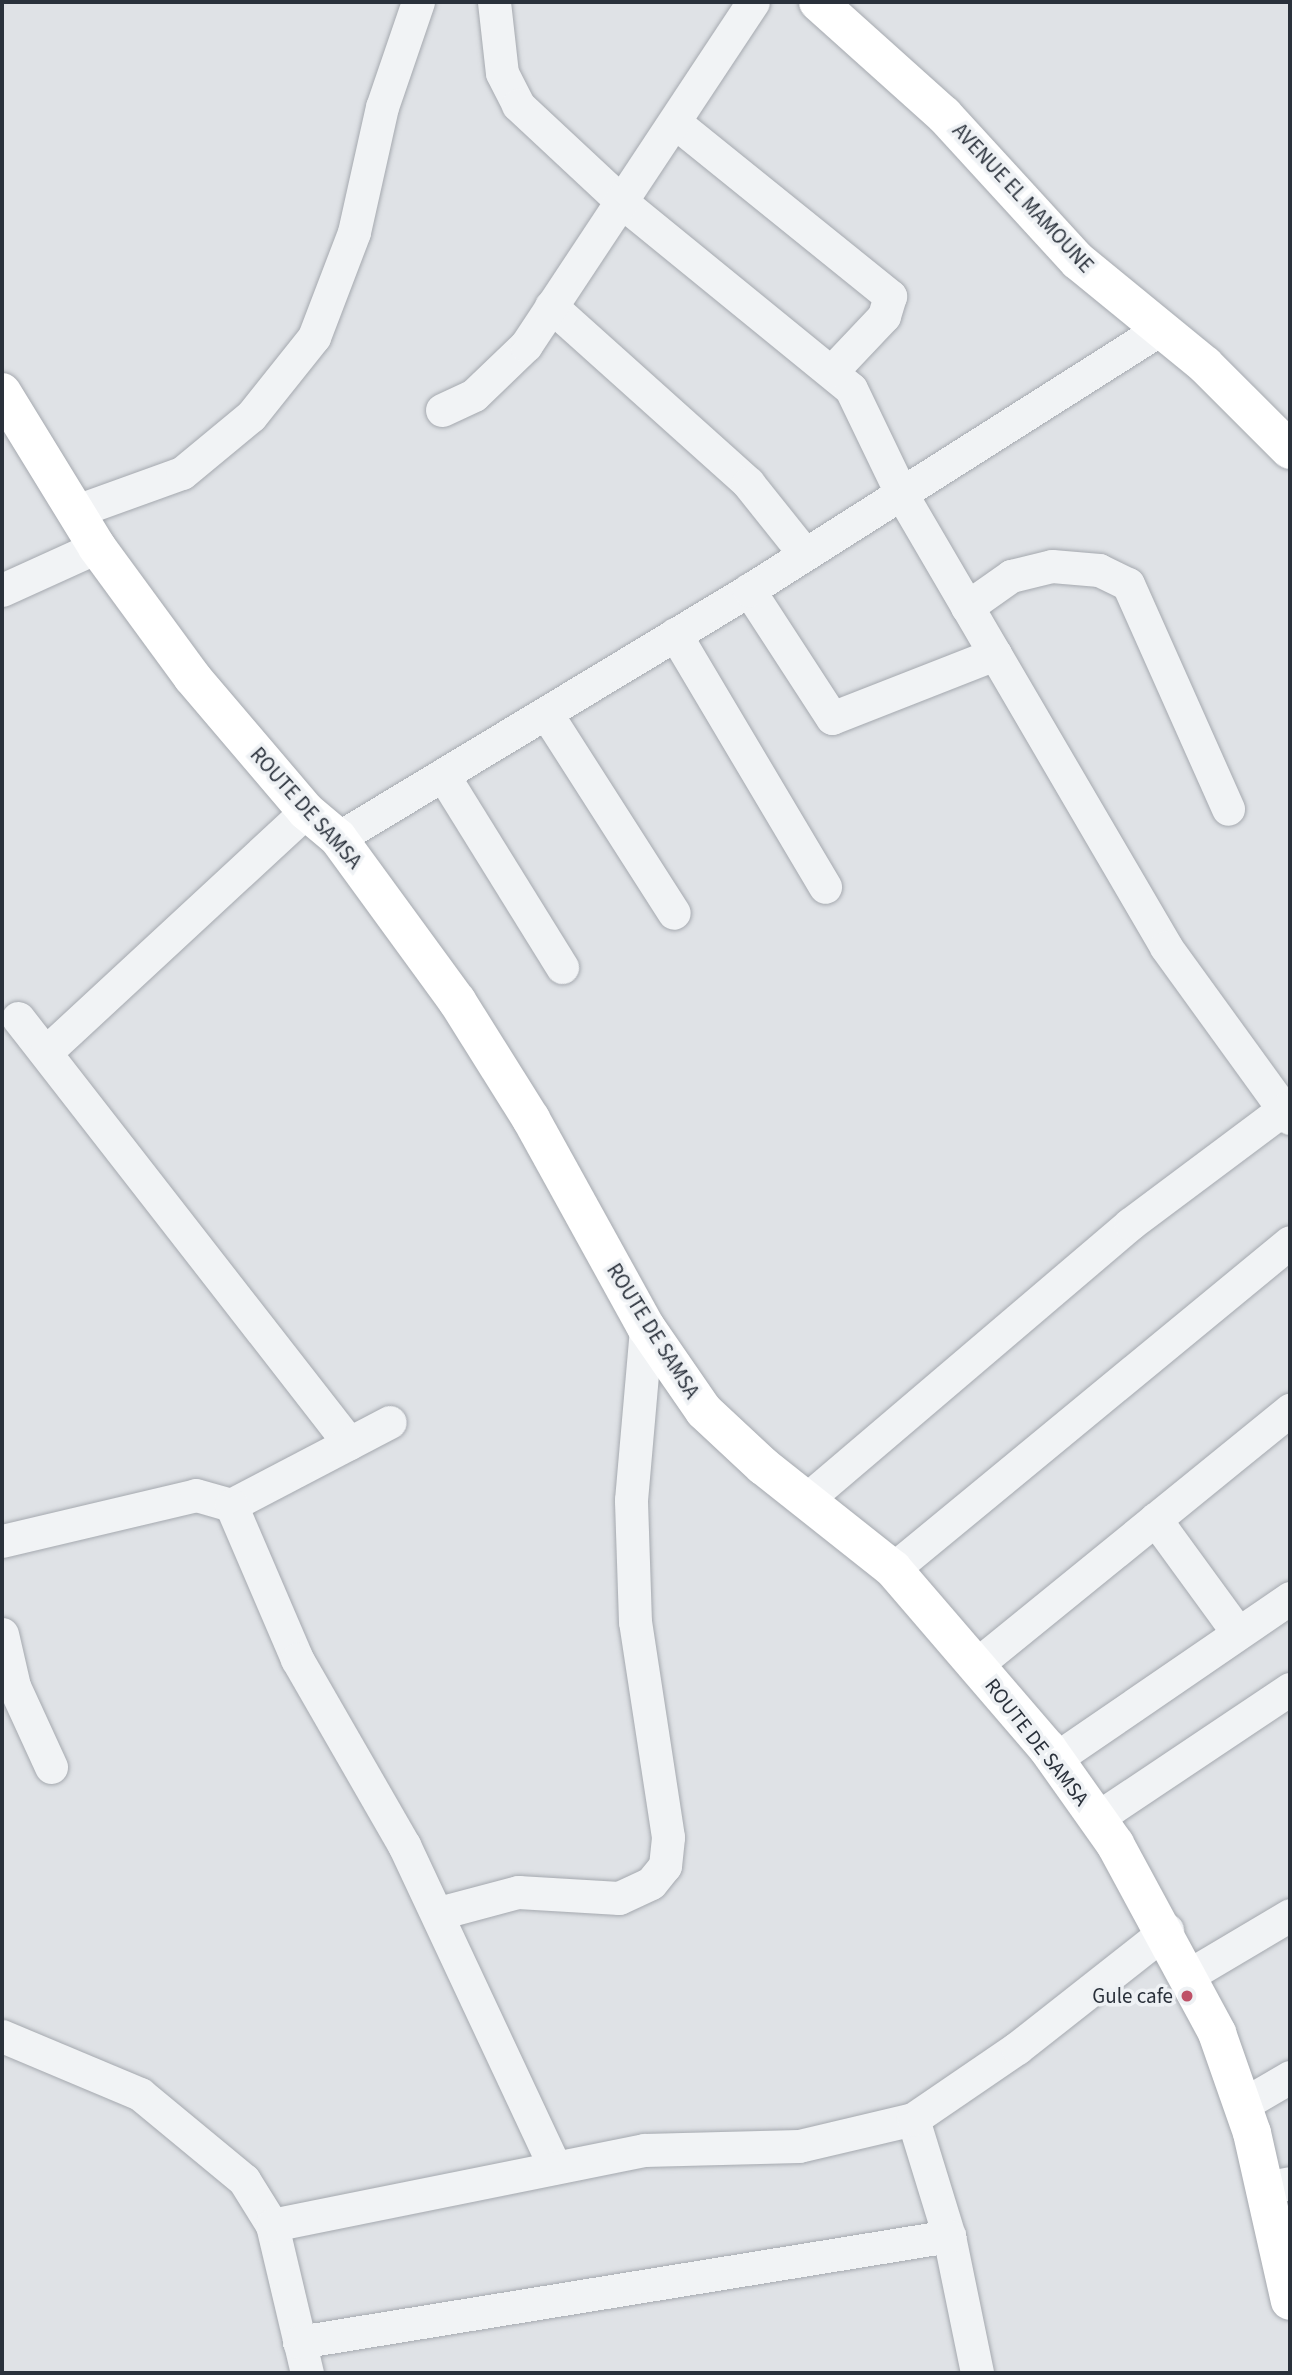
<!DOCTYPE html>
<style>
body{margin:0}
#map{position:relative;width:1292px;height:2375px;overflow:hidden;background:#dfe2e6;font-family:"Source Sans 3",sans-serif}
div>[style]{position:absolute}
.roads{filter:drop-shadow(0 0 2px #a5a9af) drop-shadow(0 0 2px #a5a9af)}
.street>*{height:33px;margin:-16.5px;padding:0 16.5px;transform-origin:16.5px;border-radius:16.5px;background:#f1f3f5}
.secondary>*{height:38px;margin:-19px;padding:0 19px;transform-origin:19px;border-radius:19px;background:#fff}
.dots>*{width:19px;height:19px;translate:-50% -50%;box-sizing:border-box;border:4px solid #eef1f4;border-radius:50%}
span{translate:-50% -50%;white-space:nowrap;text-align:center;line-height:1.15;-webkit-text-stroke:7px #eef1f4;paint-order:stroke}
.street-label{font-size:21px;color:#2a313b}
.poi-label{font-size:21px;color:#2a313b}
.right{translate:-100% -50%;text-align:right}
.frame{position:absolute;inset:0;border:4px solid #2a313b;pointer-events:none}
</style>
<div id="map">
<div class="roads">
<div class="street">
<i style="left:494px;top:2px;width:71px;rotate:83.6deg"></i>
<i style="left:502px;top:73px;width:36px;rotate:63deg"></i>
<i style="left:518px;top:105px;width:144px;rotate:43deg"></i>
<i style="left:623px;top:203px;width:294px;rotate:39.2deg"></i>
<i style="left:851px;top:389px;width:118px;rotate:64.3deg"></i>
<i style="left:902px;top:495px;width:184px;rotate:59.7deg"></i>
<i style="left:995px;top:654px;width:175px;rotate:158.6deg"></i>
<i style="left:832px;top:718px;width:153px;rotate:-123deg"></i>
<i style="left:677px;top:124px;width:274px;rotate:38.9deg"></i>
<i style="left:890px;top:296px;width:21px;rotate:107deg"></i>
<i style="left:884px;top:316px;width:74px;rotate:133.4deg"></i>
<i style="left:551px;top:306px;width:265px;rotate:41.9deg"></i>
<i style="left:748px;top:483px;width:88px;rotate:51.4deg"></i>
<i style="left:442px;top:410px;width:35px;rotate:-25deg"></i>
<i style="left:474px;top:395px;width:72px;rotate:-43.9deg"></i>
<i style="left:526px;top:345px;width:411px;rotate:-56.5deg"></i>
<i style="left:79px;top:510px;width:109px;rotate:-19.8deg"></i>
<i style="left:182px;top:473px;width:89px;rotate:-39.6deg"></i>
<i style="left:251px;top:416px;width:101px;rotate:-51.4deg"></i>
<i style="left:314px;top:337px;width:112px;rotate:-69.1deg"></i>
<i style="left:354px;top:232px;width:128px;rotate:-77.4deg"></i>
<i style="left:382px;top:107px;width:111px;rotate:-71.1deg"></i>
<i style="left:2px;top:590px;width:104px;rotate:-24.4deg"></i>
<i style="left:967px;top:607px;width:54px;rotate:-35.2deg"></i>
<i style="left:1011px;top:576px;width:42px;rotate:-13.7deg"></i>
<i style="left:1052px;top:566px;width:47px;rotate:4.9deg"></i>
<i style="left:1099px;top:570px;width:32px;rotate:26deg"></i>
<i style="left:1128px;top:584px;width:246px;rotate:66deg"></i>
<i style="left:675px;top:634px;width:294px;rotate:59.3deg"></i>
<i style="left:995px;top:654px;width:339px;rotate:59.7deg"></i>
<i style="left:1166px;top:947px;width:211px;rotate:54.1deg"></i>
<i style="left:546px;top:713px;width:237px;rotate:57.4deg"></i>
<i style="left:443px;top:775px;width:226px;rotate:58.2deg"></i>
<i style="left:338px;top:838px;width:480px;rotate:-31.1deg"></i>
<i style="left:749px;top:590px;width:487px;rotate:-32.4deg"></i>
<i style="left:18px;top:1018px;width:539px;rotate:52.09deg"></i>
<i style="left:46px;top:1052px;width:355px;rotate:-42.8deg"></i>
<i style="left:807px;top:1499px;width:424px;rotate:-40.4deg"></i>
<i style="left:1130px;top:1224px;width:192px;rotate:-36.8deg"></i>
<i style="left:231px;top:1505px;width:179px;rotate:-27.6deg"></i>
<i style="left:1155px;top:1519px;width:141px;rotate:53.9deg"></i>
<i style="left:2px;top:1541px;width:199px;rotate:-13.3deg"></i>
<i style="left:196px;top:1495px;width:36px;rotate:16deg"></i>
<i style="left:231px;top:1505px;width:168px;rotate:66.8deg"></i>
<i style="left:297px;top:1659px;width:215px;rotate:60.1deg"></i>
<i style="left:404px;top:1845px;width:356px;rotate:64.9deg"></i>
<i style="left:893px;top:1569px;width:514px;rotate:-39.48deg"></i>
<i style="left:2px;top:1634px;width:53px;rotate:77deg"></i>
<i style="left:14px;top:1686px;width:89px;rotate:65.4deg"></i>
<i style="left:976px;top:1665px;width:405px;rotate:-39.1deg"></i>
<i style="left:1055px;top:1759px;width:285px;rotate:-34.4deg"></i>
<i style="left:1097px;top:1818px;width:232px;rotate:-33.8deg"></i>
<i style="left:439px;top:1913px;width:82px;rotate:-14.9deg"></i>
<i style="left:518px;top:1892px;width:101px;rotate:3.4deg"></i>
<i style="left:619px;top:1898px;width:35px;rotate:-25deg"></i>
<i style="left:651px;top:1883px;width:22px;rotate:-51deg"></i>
<i style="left:665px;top:1866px;width:29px;rotate:-84deg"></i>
<i style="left:668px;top:1837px;width:218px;rotate:-98.7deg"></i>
<i style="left:635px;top:1622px;width:122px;rotate:-91.9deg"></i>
<i style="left:631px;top:1500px;width:174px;rotate:-85deg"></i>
<i style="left:1189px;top:1975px;width:117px;rotate:-30.7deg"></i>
<i style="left:2px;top:2036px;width:150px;rotate:22.8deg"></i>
<i style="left:140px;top:2094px;width:135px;rotate:39.6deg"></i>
<i style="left:244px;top:2180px;width:53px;rotate:58.1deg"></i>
<i style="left:272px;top:2225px;width:152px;rotate:76.7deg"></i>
<i style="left:1242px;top:2105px;width:56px;rotate:-30.3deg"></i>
<i style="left:913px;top:2119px;width:122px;rotate:72.9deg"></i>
<i style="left:949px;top:2236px;width:140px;rotate:78.4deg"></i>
<i style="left:1265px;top:2188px;width:25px;rotate:-11deg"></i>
<i style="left:272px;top:2225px;width:379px;rotate:-11.4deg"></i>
<i style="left:644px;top:2150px;width:155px;rotate:-1.5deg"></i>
<i style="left:799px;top:2146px;width:117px;rotate:-13.3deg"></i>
<i style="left:913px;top:2119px;width:126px;rotate:-34.3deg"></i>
<i style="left:1017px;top:2048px;width:191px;rotate:-38.2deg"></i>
<i style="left:299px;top:2342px;width:659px;rotate:-9.26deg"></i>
</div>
<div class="secondary">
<i style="left:818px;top:2px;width:169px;rotate:41.9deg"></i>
<i style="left:944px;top:115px;width:198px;rotate:47.5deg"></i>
<i style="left:1078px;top:261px;width:164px;rotate:39.3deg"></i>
<i style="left:1205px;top:365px;width:120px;rotate:45deg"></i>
<i style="left:2px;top:392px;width:182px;rotate:58.5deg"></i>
<i style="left:97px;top:547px;width:161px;rotate:53.8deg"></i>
<i style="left:192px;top:677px;width:176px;rotate:49.6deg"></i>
<i style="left:306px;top:811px;width:42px;rotate:40.2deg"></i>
<i style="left:338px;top:838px;width:202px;rotate:53.9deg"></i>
<i style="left:457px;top:1001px;width:139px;rotate:57.9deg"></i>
<i style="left:531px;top:1119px;width:238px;rotate:61.1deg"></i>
<i style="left:646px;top:1327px;width:102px;rotate:55.4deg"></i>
<i style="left:704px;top:1411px;width:81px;rotate:43deg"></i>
<i style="left:763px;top:1466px;width:166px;rotate:38.4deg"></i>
<i style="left:893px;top:1569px;width:236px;rotate:49.3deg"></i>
<i style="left:1047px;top:1748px;width:118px;rotate:54.7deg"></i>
<i style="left:1115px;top:1844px;width:215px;rotate:61.6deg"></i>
<i style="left:1217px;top:2033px;width:106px;rotate:70.7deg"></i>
<i style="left:1252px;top:2133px;width:172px;rotate:77.3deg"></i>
</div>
</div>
<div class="dots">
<i style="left:1187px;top:1996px;background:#be5167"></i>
</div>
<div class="street-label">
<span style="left:1023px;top:198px;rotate:47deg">AVENUE EL MAMOUNE</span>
<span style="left:306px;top:808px;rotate:48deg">ROUTE DE SAMSA</span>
<span style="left:653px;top:1331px;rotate:58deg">ROUTE DE SAMSA</span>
<span style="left:1037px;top:1742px;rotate:52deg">ROUTE DE SAMSA</span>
</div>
<div class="poi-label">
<span class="right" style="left:1173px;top:1996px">Gule cafe</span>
</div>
<div class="frame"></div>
</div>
